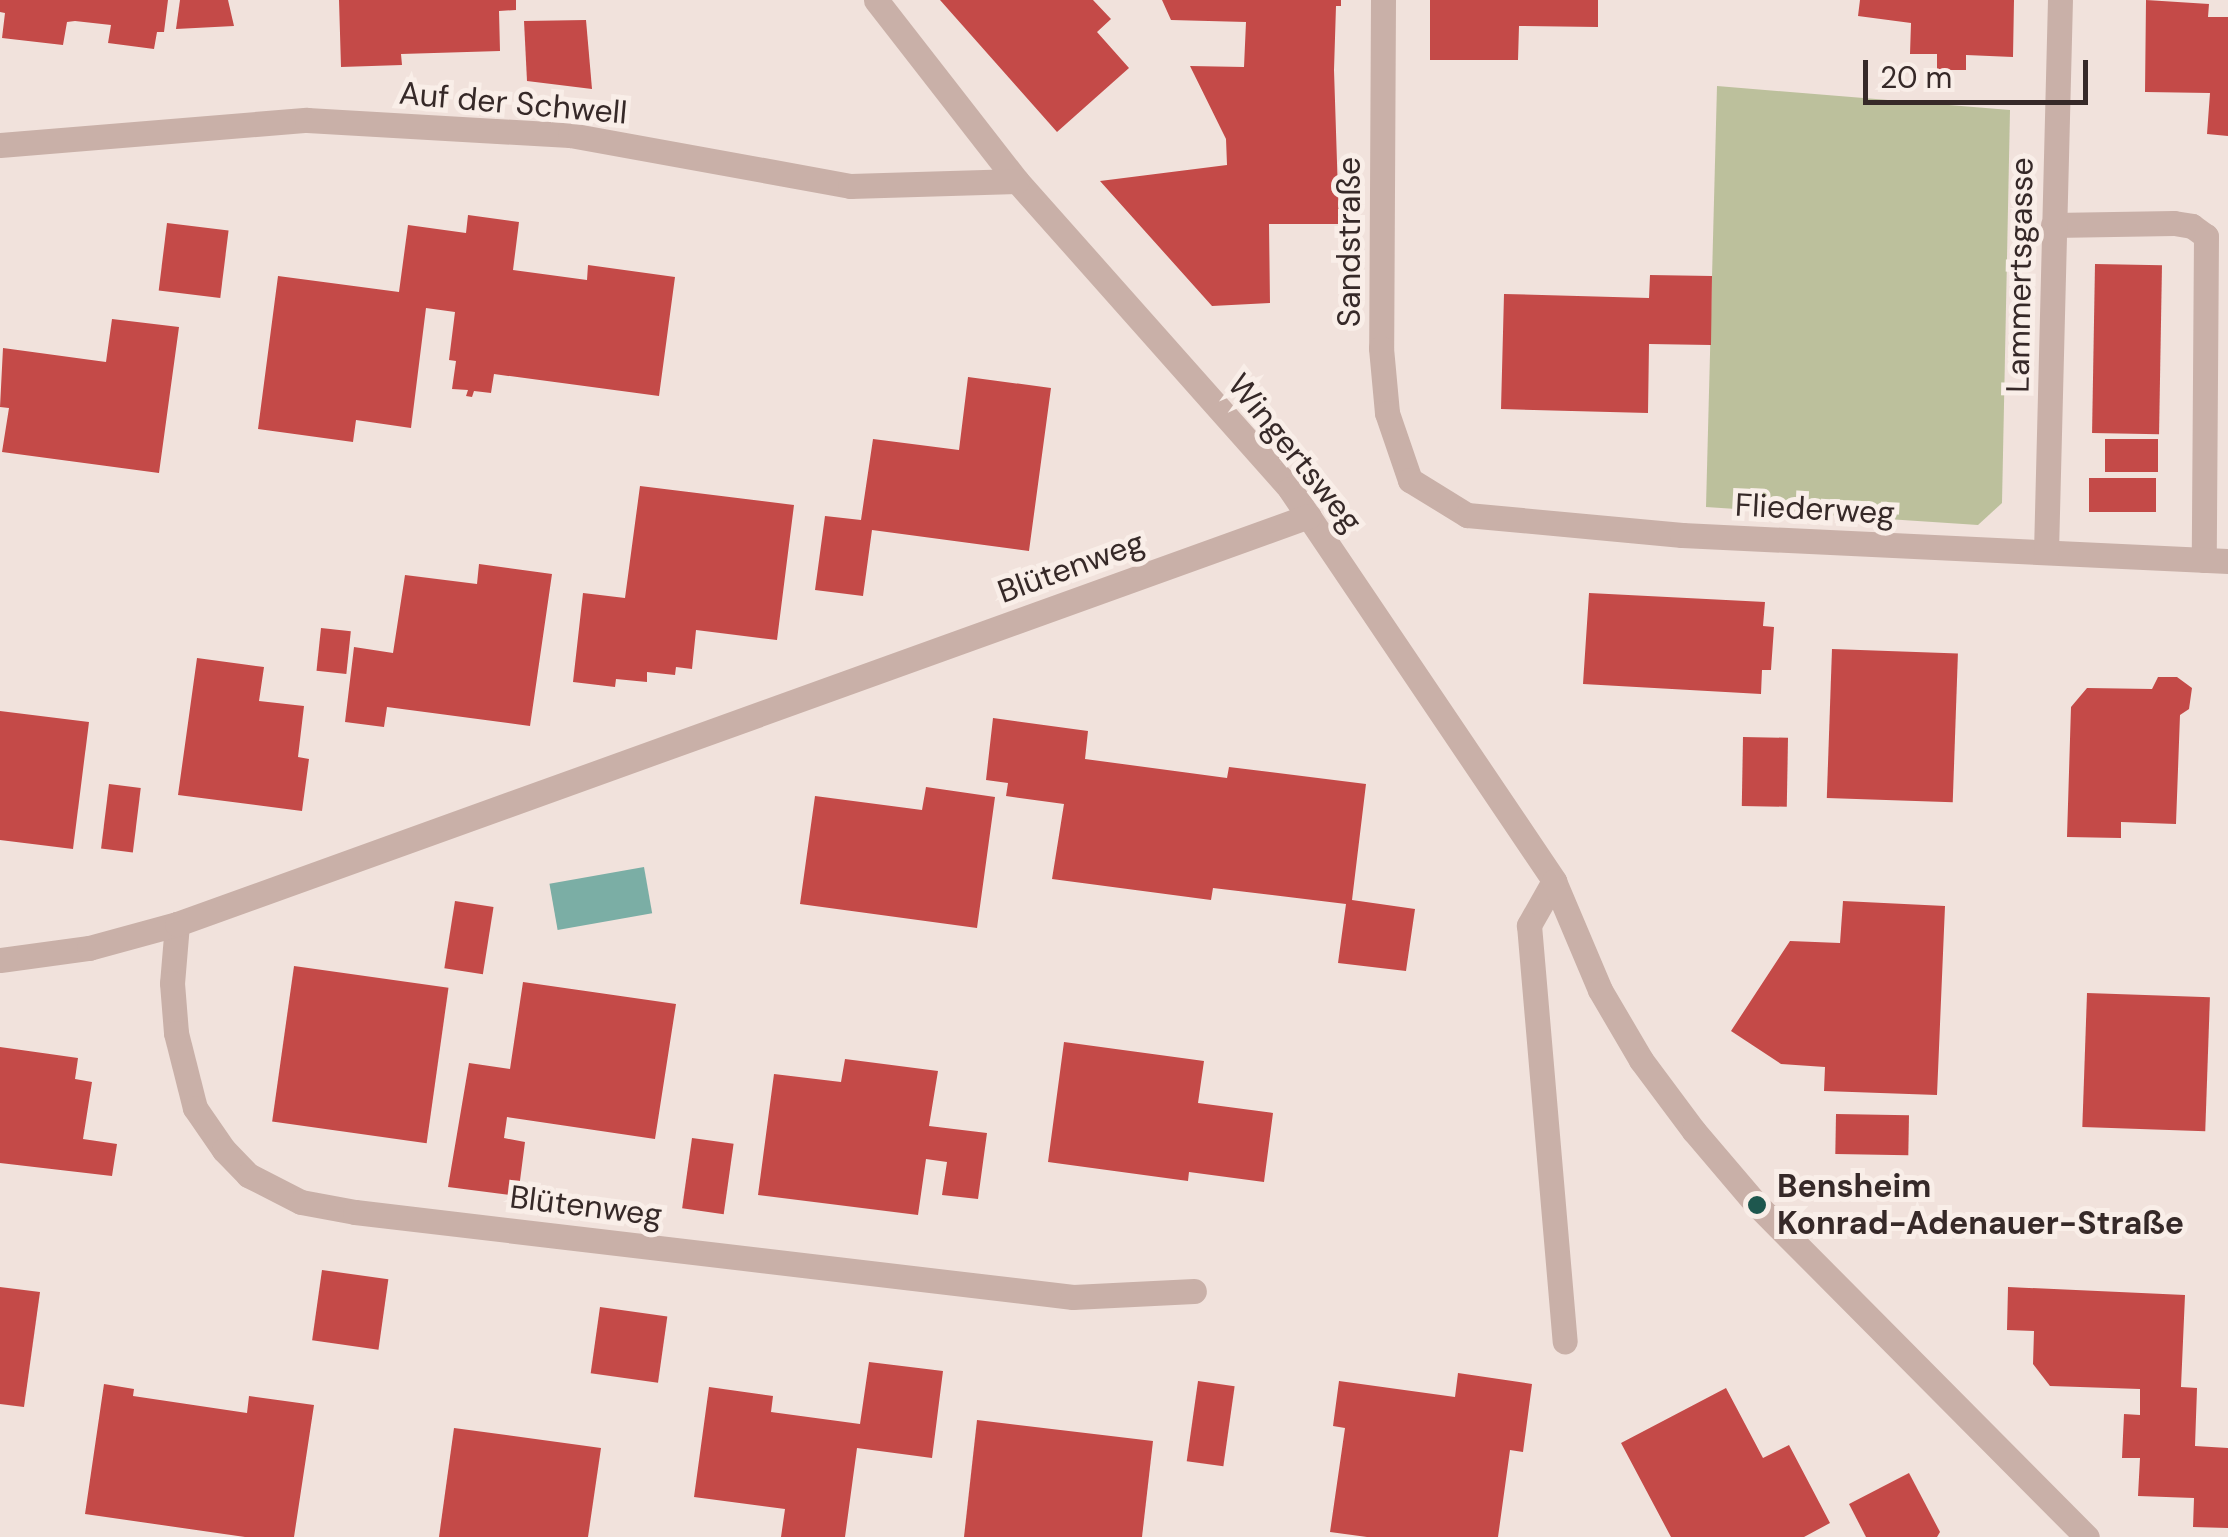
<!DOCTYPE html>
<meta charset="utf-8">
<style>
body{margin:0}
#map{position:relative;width:2228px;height:1537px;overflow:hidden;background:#f1e2dc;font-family:"DM Sans",sans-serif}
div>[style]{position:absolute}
.green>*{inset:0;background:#bcc09c}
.water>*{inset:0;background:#7baea5;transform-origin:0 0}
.building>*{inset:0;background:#c44a48;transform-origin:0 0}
.lane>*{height:25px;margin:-12.5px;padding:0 12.5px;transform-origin:12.5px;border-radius:12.5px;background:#c9b0a8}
.street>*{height:25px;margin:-12.5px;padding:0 12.5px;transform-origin:12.5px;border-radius:12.5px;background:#c9b0a8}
.dots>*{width:28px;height:28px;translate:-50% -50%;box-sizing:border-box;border:5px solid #f9eee8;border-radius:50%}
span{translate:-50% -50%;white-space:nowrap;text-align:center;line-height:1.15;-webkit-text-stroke:10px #f9eee8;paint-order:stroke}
.street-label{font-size:32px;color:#362928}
.poi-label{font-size:32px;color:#362928;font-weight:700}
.left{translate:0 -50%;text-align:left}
.scale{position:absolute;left:1863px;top:60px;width:225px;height:45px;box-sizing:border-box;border:5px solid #362928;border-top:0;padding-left:12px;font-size:30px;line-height:35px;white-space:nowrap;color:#362928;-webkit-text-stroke:8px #f9eee8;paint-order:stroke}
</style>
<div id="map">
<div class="green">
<i style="clip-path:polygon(1717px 86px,2010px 110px,2002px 503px,1978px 525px,1706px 507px)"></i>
</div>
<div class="water">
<i style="left:644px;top:867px;width:47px;height:96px;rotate:80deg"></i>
</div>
<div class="building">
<i style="clip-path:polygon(0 0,168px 0,164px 32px,157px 32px,154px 49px,108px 43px,111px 25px,75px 21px,67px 22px,63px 45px,2px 38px,5px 13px,0 12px)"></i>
<i style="clip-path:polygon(180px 0,228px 0,234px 26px,176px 29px)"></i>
<i style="clip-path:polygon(339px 0,516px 0,516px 10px,499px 11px,500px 51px,401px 54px,402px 65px,341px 67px)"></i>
<i style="clip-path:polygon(940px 0,1093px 0,1111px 19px,1097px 32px,1129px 68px,1057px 132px)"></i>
<i style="clip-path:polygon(1162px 0,1341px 0,1341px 6px,1336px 6px,1334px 70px,1339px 224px,1269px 224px,1270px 303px,1212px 306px,1100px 181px,1227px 165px,1226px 139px,1190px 66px,1244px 67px,1246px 22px,1171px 20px)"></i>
<i style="clip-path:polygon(1430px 0,1598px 0,1598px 27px,1519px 26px,1518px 60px,1430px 60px)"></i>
<i style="clip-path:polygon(1860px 0,2014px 0,2013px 57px,1966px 55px,1966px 70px,1937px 70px,1937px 54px,1910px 54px,1911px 23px,1858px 16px)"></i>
<i style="clip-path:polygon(2146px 0,2209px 4px,2208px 17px,2228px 17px,2228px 136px,2207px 134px,2210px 93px,2145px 92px)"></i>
<i style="clip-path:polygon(586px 20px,592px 89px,527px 81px,524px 21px)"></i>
<i style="clip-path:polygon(468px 215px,519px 222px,513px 270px,587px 280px,588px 265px,675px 277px,659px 396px,494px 374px,491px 393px,474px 391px,472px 397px,466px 396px,468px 390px,452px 389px,456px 361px,449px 360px,455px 312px,426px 308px,411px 428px,356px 420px,353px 442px,258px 429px,278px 276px,399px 292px,408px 225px,466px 233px)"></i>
<i style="left:167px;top:223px;width:62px;height:68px;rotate:7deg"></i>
<i style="left:2095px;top:264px;width:67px;height:169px;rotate:1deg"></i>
<i style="clip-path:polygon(1650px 275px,1712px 276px,1711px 345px,1649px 344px,1648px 413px,1501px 409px,1504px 294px,1649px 298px)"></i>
<i style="clip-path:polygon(112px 319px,179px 327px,159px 473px,2px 452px,9px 408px,0 407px,3px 348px,106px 362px)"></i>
<i style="clip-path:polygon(968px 377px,1051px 388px,1029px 551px,872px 530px,863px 596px,815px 590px,825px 516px,861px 520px,873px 439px,959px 450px)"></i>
<i style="left:2105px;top:439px;width:53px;height:33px"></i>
<i style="left:2089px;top:478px;width:67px;height:34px"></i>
<i style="clip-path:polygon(640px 486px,794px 505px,777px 640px,696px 630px,692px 669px,676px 667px,675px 675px,647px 672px,647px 682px,616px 679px,615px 687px,573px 682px,583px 593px,625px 598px)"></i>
<i style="clip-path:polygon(479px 564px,552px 574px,530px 726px,387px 707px,384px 727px,345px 722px,354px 647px,393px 653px,405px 575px,477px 584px)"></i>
<i style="clip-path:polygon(1589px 593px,1765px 602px,1763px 626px,1774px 627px,1771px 670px,1762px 670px,1761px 694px,1583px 684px)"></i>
<i style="left:321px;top:628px;width:30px;height:43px;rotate:6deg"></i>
<i style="left:1832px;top:649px;width:126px;height:149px;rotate:2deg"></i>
<i style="clip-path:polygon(197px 658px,264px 667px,259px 701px,304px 706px,298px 757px,309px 759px,302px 811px,178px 795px)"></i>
<i style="clip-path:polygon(2158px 677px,2177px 677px,2192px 688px,2189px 709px,2180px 715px,2176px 824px,2121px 822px,2121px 838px,2067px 837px,2071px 707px,2087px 688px,2152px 689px)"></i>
<i style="clip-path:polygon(0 711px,89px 722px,73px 849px,0 840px)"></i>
<i style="clip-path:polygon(993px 718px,1088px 731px,1085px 759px,1227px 778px,1229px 767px,1366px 784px,1352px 900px,1415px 909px,1406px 971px,1338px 963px,1346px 904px,1213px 888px,1211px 900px,1052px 879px,1064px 804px,1006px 796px,1008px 783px,986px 780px)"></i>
<i style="left:1743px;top:737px;width:45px;height:69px;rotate:1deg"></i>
<i style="left:109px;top:784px;width:32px;height:65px;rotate:7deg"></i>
<i style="clip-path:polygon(926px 787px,995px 797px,977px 928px,800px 904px,815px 796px,922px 810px)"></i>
<i style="left:455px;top:901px;width:39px;height:68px;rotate:9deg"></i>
<i style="clip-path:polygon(1843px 901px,1945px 906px,1937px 1095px,1824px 1091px,1825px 1067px,1781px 1064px,1731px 1031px,1790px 941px,1840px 943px)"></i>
<i style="left:294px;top:966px;width:156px;height:157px;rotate:8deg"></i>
<i style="clip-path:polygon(523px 982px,676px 1004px,655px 1139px,507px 1117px,504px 1138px,525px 1142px,518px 1196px,448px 1187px,469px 1063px,510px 1069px)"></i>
<i style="left:2087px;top:993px;width:123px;height:134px;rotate:2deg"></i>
<i style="clip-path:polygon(1064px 1042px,1204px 1061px,1198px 1103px,1273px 1113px,1264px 1182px,1189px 1172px,1188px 1181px,1048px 1162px)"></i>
<i style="clip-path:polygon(0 1047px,78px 1058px,75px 1079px,92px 1082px,83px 1139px,117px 1144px,112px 1176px,0 1163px)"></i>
<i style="clip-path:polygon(845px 1059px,938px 1071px,929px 1126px,987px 1133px,978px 1199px,942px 1195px,947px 1162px,926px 1159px,918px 1215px,758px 1195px,774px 1074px,841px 1082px)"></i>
<i style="left:1836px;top:1114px;width:73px;height:40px;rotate:1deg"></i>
<i style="left:692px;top:1138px;width:42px;height:71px;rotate:8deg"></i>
<i style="left:322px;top:1270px;width:67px;height:71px;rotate:8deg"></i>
<i style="clip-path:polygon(0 1287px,40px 1292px,24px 1407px,0 1404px)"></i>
<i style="clip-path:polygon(2008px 1287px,2185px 1295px,2181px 1387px,2197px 1388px,2195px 1446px,2228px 1448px,2228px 1528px,2193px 1527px,2194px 1498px,2138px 1496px,2140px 1458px,2122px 1458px,2124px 1414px,2140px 1415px,2140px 1389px,2050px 1386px,2033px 1364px,2034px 1331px,2007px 1330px)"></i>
<i style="left:600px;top:1307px;width:68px;height:67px;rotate:8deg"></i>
<i style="clip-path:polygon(869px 1362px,943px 1371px,932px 1458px,857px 1448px,845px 1537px,781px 1537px,785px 1509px,694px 1497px,709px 1387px,773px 1396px,771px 1412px,860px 1424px)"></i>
<i style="clip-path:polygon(1458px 1373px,1532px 1384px,1523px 1452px,1510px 1450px,1498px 1537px,1367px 1537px,1330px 1532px,1345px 1428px,1333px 1426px,1339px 1381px,1455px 1397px)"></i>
<i style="left:1198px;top:1381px;width:37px;height:81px;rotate:8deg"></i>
<i style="clip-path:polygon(104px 1384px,134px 1389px,133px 1396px,247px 1413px,249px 1396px,314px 1405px,294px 1537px,245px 1537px,85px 1514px)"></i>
<i style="clip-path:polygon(1726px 1388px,1763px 1458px,1789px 1445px,1830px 1523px,1804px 1537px,1671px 1537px,1621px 1443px)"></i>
<i style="clip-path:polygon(977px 1420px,1153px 1441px,1142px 1537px,964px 1537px)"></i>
<i style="clip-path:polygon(454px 1428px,601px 1448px,588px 1537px,439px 1537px)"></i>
<i style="clip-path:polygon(1909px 1473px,1940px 1532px,1937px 1537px,1866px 1537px,1849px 1504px)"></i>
</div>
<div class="lane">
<i style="left:2053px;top:225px;width:121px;rotate:-0.9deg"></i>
<i style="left:2174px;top:223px;width:18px;rotate:9deg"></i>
<i style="left:2192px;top:226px;width:17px;rotate:36deg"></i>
<i style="left:2206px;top:236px;width:324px;rotate:90.4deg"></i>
<i style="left:1554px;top:881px;width:51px;rotate:119.6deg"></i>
<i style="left:1529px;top:925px;width:418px;rotate:85.1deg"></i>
</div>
<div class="street">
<i style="left:876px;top:0;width:229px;rotate:52.1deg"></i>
<i style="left:1017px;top:181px;width:412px;rotate:48.4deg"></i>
<i style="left:1290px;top:489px;width:473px;rotate:56deg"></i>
<i style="left:1554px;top:881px;width:118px;rotate:67.1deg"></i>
<i style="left:1600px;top:990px;width:81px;rotate:59.6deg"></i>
<i style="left:1641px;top:1060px;width:89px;rotate:53.3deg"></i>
<i style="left:1694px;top:1131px;width:97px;rotate:49.6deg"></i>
<i style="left:1757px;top:1205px;width:468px;rotate:45.2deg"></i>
<i style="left:1383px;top:0;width:348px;rotate:90.3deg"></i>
<i style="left:1381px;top:348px;width:65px;rotate:84.7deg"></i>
<i style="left:1387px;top:413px;width:71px;rotate:71.1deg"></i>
<i style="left:1410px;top:480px;width:67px;rotate:31.6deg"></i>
<i style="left:1467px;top:515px;width:216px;rotate:5.3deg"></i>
<i style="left:1682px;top:535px;width:547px;rotate:2.73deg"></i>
<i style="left:0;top:145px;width:308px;rotate:-4.7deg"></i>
<i style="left:307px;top:120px;width:263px;rotate:3.3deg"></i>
<i style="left:570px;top:135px;width:285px;rotate:10.3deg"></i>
<i style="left:850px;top:186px;width:167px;rotate:-1.7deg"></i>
<i style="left:2046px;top:552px;width:552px;rotate:-88.55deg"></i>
<i style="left:177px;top:924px;width:59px;rotate:94.8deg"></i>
<i style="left:172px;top:983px;width:50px;rotate:85.4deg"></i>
<i style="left:176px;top:1033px;width:77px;rotate:75.8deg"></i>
<i style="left:195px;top:1108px;width:51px;rotate:55.4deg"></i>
<i style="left:224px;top:1150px;width:35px;rotate:46deg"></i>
<i style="left:248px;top:1175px;width:59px;rotate:27deg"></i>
<i style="left:301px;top:1202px;width:55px;rotate:10.5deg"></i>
<i style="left:355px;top:1212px;width:723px;rotate:6.75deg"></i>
<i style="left:1073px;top:1297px;width:121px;rotate:-2.8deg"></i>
<i style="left:0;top:960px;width:90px;rotate:-7.7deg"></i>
<i style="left:89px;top:948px;width:91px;rotate:-15.3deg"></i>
<i style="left:177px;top:924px;width:1203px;rotate:-19.82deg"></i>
</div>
<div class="dots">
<i style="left:1757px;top:1205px;background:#1e574e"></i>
</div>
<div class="street-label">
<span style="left:513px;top:103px;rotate:5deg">Auf der Schwell</span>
<span style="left:1349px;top:242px;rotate:-90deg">Sandstraße</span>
<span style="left:2020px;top:275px;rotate:-89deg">Lammertsgasse</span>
<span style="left:1295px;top:453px;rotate:51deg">Wingertsweg</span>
<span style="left:1815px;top:509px;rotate:3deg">Fliederweg</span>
<span style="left:1071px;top:567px;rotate:-20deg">Blütenweg</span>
<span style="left:586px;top:1206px;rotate:7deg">Blütenweg</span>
</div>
<div class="poi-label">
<span class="left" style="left:1777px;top:1205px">Bensheim<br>Konrad-Adenauer-Straße</span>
</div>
<div class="scale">20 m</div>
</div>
